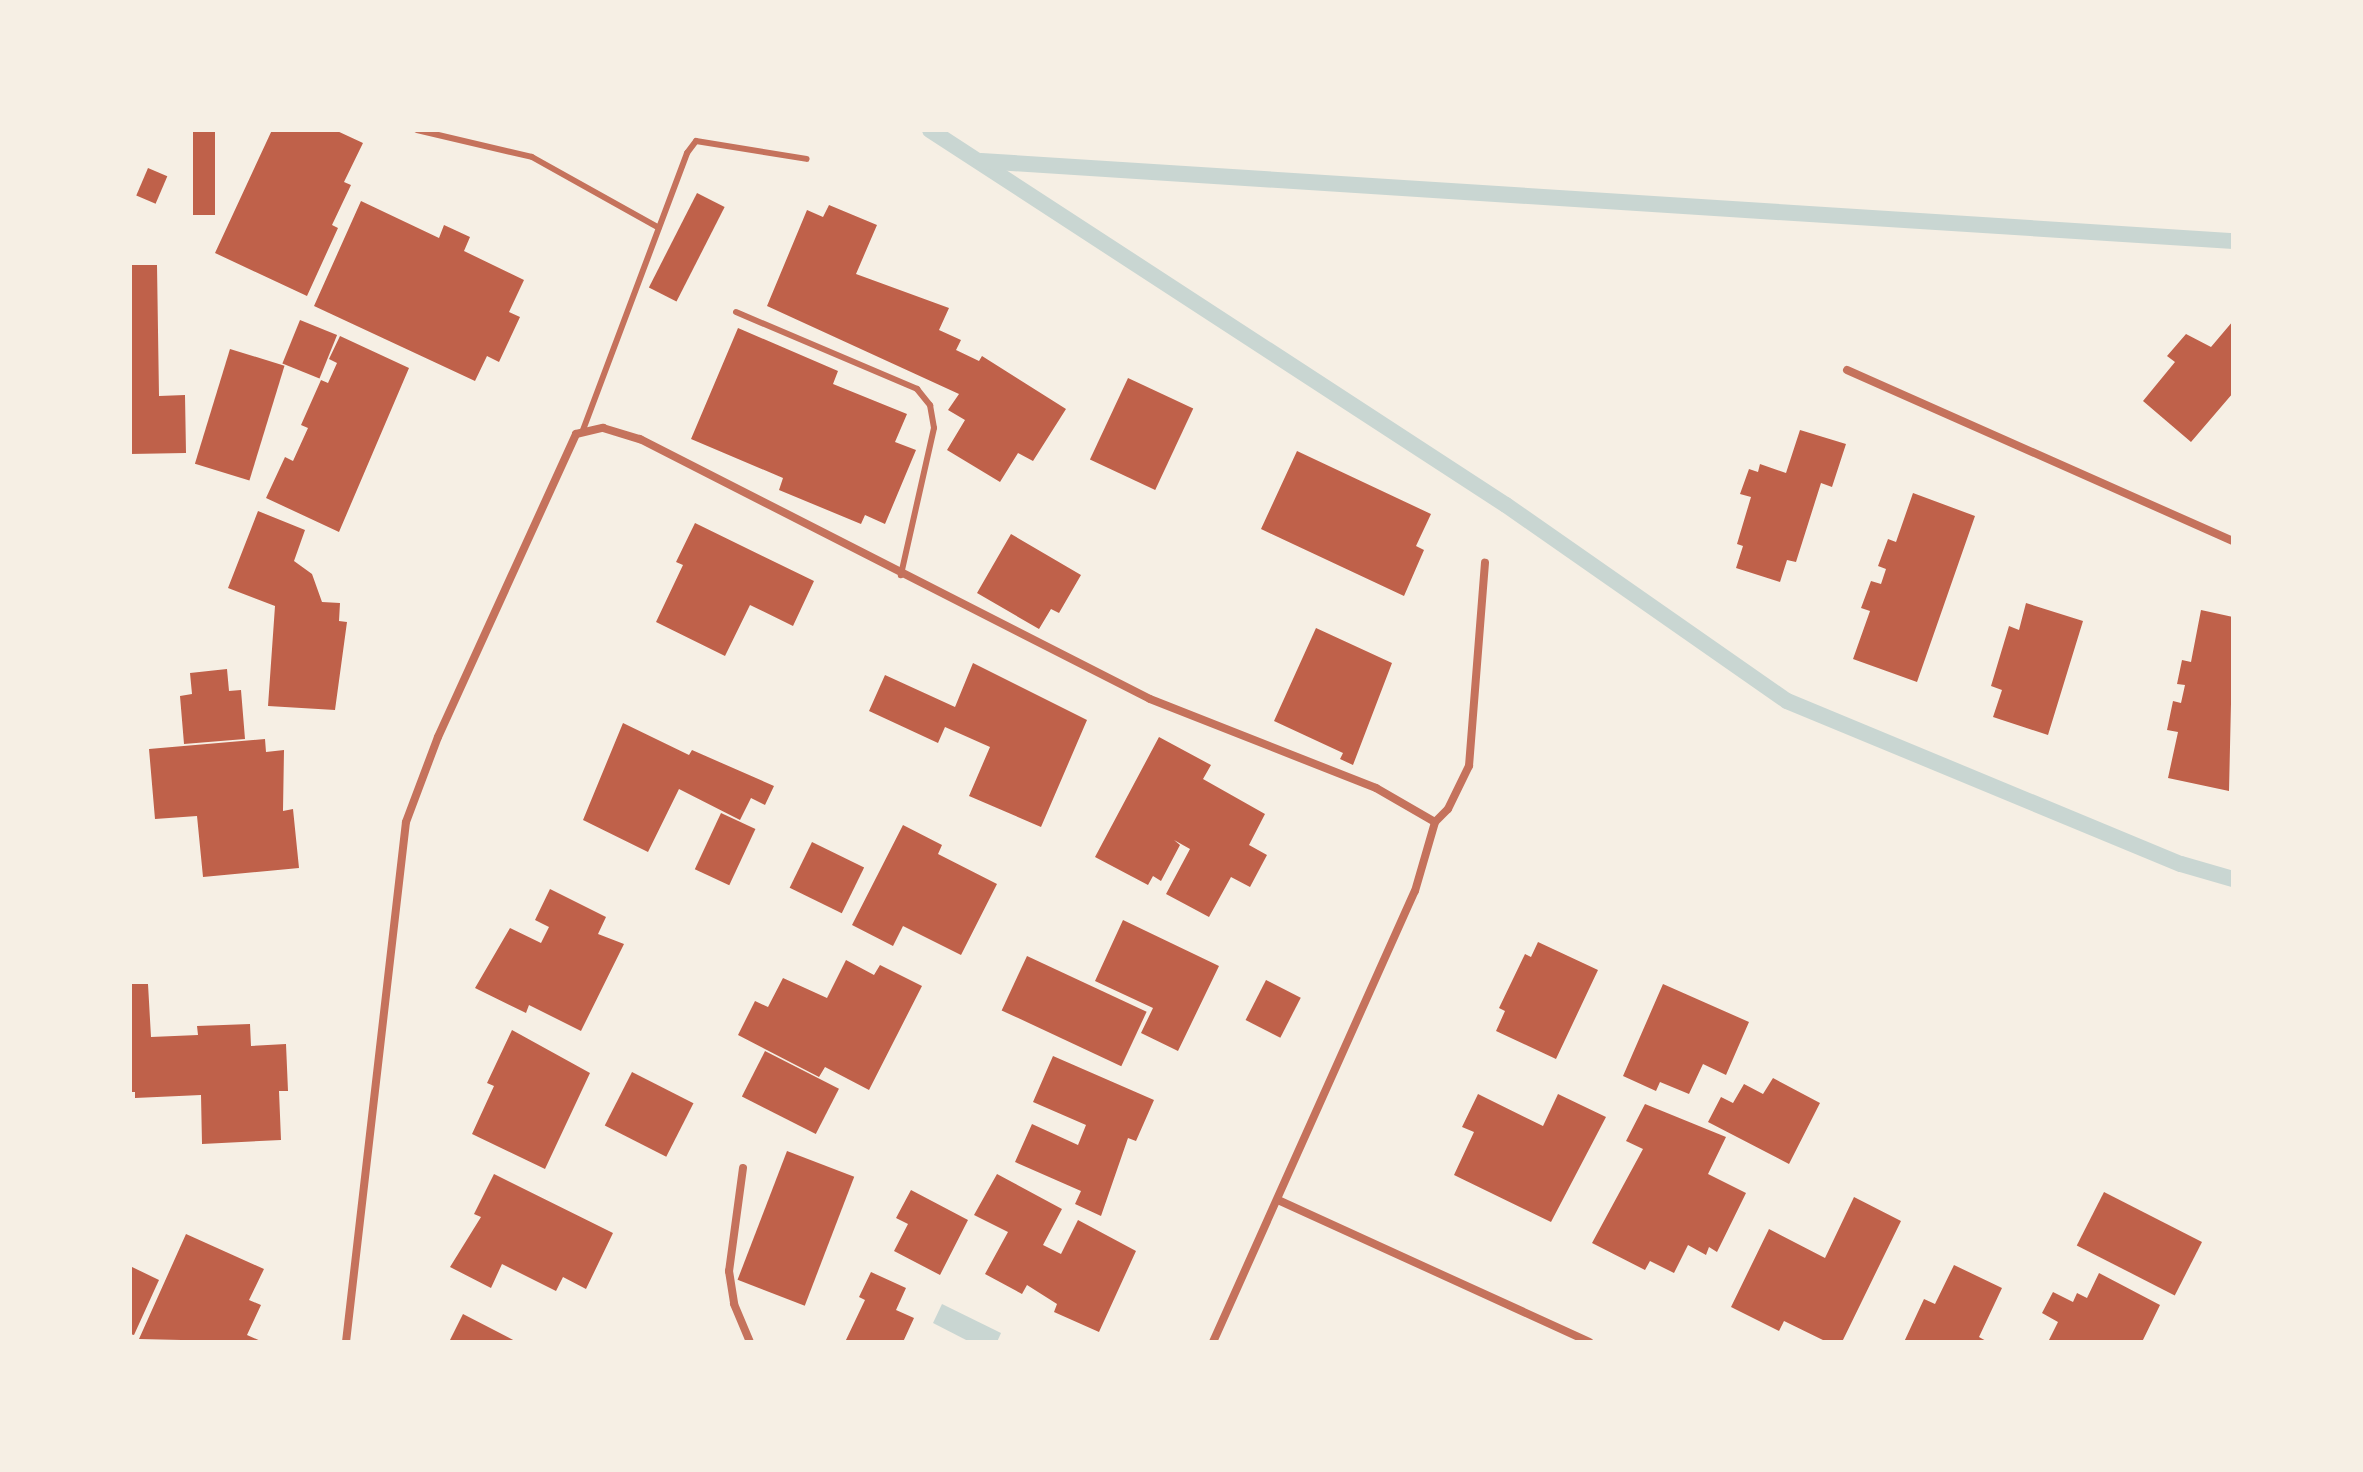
<!DOCTYPE html>
<style>
body{margin:0}
#map{position:relative;width:2363px;height:1472px;overflow:hidden;background:#f6efe4;font-family:Lato,sans-serif}
div>[style]{position:absolute}
.water>*{inset:0;background:#c9d6d2}
.stream>*{height:16px;margin:-8px;padding:0 8px;transform-origin:8px;border-radius:8px;background:#c9d6d2}
.building>*{inset:0;background:#bf614a;transform-origin:0 0}
.service>*{height:6px;margin:-3px;padding:0 3px;transform-origin:3px;border-radius:3px;background:#c5725c}
.minor>*{height:8px;margin:-4px;padding:0 4px;transform-origin:4px;border-radius:4px;background:#c5725c}
span{translate:-50% -50%;white-space:nowrap;text-align:center;line-height:1.15;-webkit-text-stroke:6px #f6efe4;paint-order:stroke}
.frame{position:absolute;inset:0;border:132px solid #f6efe4;pointer-events:none}
</style>
<div id="map">
<div class="water">
<i style="clip-path:polygon(942px 1304px,1001px 1333px,997px 1342px,970px 1342px,933px 1323px)"></i>
</div>
<div class="stream">
<i style="left:930px;top:130px;width:687px;rotate:33.07deg"></i>
<i style="left:1506px;top:505px;width:343px;rotate:34.9deg"></i>
<i style="left:1787px;top:701px;width:426px;rotate:22.5deg"></i>
<i style="left:2181px;top:864px;width:54px;rotate:16.1deg"></i>
<i style="left:981px;top:161px;width:1255px;rotate:3.66deg"></i>
</div>
<div class="building">
<i style="left:193px;top:130px;width:22px;height:85px"></i>
<i style="clip-path:polygon(272px 130px,335px 130px,363px 143px,344px 182px,351px 185px,332px 225px,338px 228px,307px 296px,215px 253px)"></i>
<i style="left:148px;top:168px;width:21px;height:30px;rotate:23deg"></i>
<i style="left:697px;top:193px;width:31px;height:106px;rotate:27deg"></i>
<i style="clip-path:polygon(361px 201px,439px 238px,444px 225px,470px 237px,464px 251px,524px 280px,509px 312px,520px 317px,499px 362px,487px 356px,475px 381px,314px 306px)"></i>
<i style="clip-path:polygon(829px 205px,877px 225px,856px 274px,949px 308px,939px 330px,961px 340px,956px 350px,979px 361px,982px 356px,1066px 409px,1033px 461px,1018px 453px,1000px 482px,947px 450px,965px 420px,948px 410px,959px 394px,767px 306px,807px 210px,823px 217px)"></i>
<i style="clip-path:polygon(130px 265px,157px 265px,159px 396px,185px 395px,186px 453px,130px 454px)"></i>
<i style="left:300px;top:320px;width:40px;height:47px;rotate:22deg"></i>
<i style="clip-path:polygon(2233px 321px,2233px 393px,2191px 442px,2143px 401px,2175px 362px,2167px 356px,2186px 334px,2211px 347px)"></i>
<i style="clip-path:polygon(738px 328px,838px 371px,833px 384px,907px 414px,895px 442px,916px 450px,885px 524px,865px 515px,861px 524px,779px 490px,783px 478px,691px 439px)"></i>
<i style="clip-path:polygon(340px 336px,409px 368px,339px 532px,266px 498px,285px 457px,293px 461px,308px 428px,301px 425px,321px 380px,328px 383px,337px 363px,329px 359px)"></i>
<i style="left:230px;top:349px;width:57px;height:120px;rotate:17deg"></i>
<i style="left:1128px;top:378px;width:72px;height:90px;rotate:25deg"></i>
<i style="clip-path:polygon(1800px 430px,1846px 444px,1832px 487px,1821px 483px,1796px 562px,1787px 560px,1780px 582px,1736px 568px,1743px 546px,1737px 544px,1751px 497px,1740px 494px,1749px 469px,1758px 472px,1760px 464px,1786px 473px)"></i>
<i style="clip-path:polygon(1297px 451px,1431px 514px,1416px 546px,1424px 550px,1404px 596px,1261px 529px)"></i>
<i style="clip-path:polygon(1913px 493px,1975px 516px,1917px 682px,1853px 659px,1870px 611px,1861px 608px,1871px 581px,1881px 584px,1886px 569px,1878px 566px,1888px 539px,1896px 542px)"></i>
<i style="clip-path:polygon(258px 511px,305px 530px,294px 561px,312px 574px,322px 602px,340px 603px,339px 621px,347px 622px,335px 710px,268px 706px,275px 606px,228px 588px)"></i>
<i style="clip-path:polygon(695px 523px,814px 581px,793px 626px,750px 605px,725px 656px,656px 622px,683px 565px,676px 562px)"></i>
<i style="clip-path:polygon(1011px 534px,1081px 575px,1059px 613px,1051px 609px,1039px 629px,977px 593px)"></i>
<i style="clip-path:polygon(2026px 603px,2083px 621px,2048px 735px,1993px 717px,2002px 690px,1991px 686px,2009px 626px,2019px 630px)"></i>
<i style="clip-path:polygon(2201px 610px,2233px 617px,2229px 791px,2168px 778px,2178px 732px,2167px 730px,2173px 701px,2181px 703px,2185px 685px,2177px 684px,2182px 660px,2191px 662px)"></i>
<i style="clip-path:polygon(1316px 628px,1392px 663px,1353px 765px,1340px 759px,1343px 753px,1274px 721px)"></i>
<i style="clip-path:polygon(973px 663px,1087px 720px,1041px 827px,969px 796px,990px 747px,945px 727px,938px 743px,869px 711px,885px 675px,955px 707px)"></i>
<i style="clip-path:polygon(227px 669px,229px 691px,241px 690px,245px 739px,184px 744px,180px 696px,192px 694px,190px 673px)"></i>
<i style="clip-path:polygon(623px 723px,689px 755px,692px 750px,774px 786px,765px 805px,751px 798px,740px 820px,679px 789px,648px 852px,583px 820px)"></i>
<i style="clip-path:polygon(1159px 737px,1211px 765px,1203px 779px,1265px 814px,1249px 845px,1267px 855px,1250px 887px,1231px 877px,1209px 917px,1166px 894px,1190px 849px,1174px 840px,1180px 845px,1161px 881px,1153px 876px,1148px 885px,1095px 857px)"></i>
<i style="clip-path:polygon(265px 739px,266px 752px,284px 750px,283px 811px,293px 809px,299px 868px,203px 877px,197px 816px,155px 819px,149px 749px)"></i>
<i style="left:721px;top:813px;width:38px;height:62px;rotate:25deg"></i>
<i style="clip-path:polygon(903px 825px,942px 845px,938px 854px,997px 884px,961px 955px,903px 926px,893px 946px,852px 925px)"></i>
<i style="left:812px;top:842px;width:58px;height:51px;rotate:26deg"></i>
<i style="clip-path:polygon(550px 889px,606px 917px,598px 934px,624px 944px,581px 1031px,529px 1005px,526px 1013px,475px 988px,510px 928px,541px 943px,549px 927px,535px 920px)"></i>
<i style="clip-path:polygon(1123px 920px,1219px 966px,1178px 1051px,1141px 1033px,1153px 1008px,1095px 981px)"></i>
<i style="clip-path:polygon(1538px 942px,1598px 970px,1556px 1059px,1496px 1031px,1505px 1011px,1499px 1008px,1525px 954px,1531px 957px)"></i>
<i style="left:1027px;top:956px;width:132px;height:60px;rotate:25deg"></i>
<i style="clip-path:polygon(846px 960px,874px 975px,880px 965px,922px 986px,869px 1090px,825px 1067px,819px 1077px,738px 1035px,755px 1001px,768px 1007px,783px 978px,827px 998px)"></i>
<i style="left:1266px;top:980px;width:39px;height:45px;rotate:27deg"></i>
<i style="clip-path:polygon(130px 984px,148px 984px,151px 1037px,198px 1035px,197px 1026px,250px 1024px,251px 1046px,286px 1044px,288px 1091px,279px 1091px,281px 1140px,202px 1144px,201px 1095px,135px 1098px,135px 1092px,130px 1092px)"></i>
<i style="clip-path:polygon(1663px 984px,1749px 1022px,1726px 1075px,1703px 1064px,1689px 1094px,1660px 1082px,1656px 1091px,1623px 1076px)"></i>
<i style="clip-path:polygon(512px 1030px,590px 1073px,545px 1169px,472px 1134px,494px 1086px,487px 1083px)"></i>
<i style="left:765px;top:1051px;width:83px;height:51px;rotate:27deg"></i>
<i style="clip-path:polygon(1053px 1056px,1154px 1100px,1136px 1141px,1128px 1138px,1101px 1216px,1075px 1204px,1081px 1191px,1015px 1162px,1032px 1124px,1078px 1145px,1086px 1125px,1033px 1102px)"></i>
<i style="left:632px;top:1072px;width:69px;height:60px;rotate:27deg"></i>
<i style="clip-path:polygon(1773px 1078px,1820px 1103px,1789px 1164px,1708px 1122px,1721px 1097px,1733px 1103px,1744px 1084px,1763px 1094px)"></i>
<i style="clip-path:polygon(1478px 1094px,1543px 1126px,1558px 1094px,1606px 1117px,1551px 1222px,1454px 1175px,1474px 1132px,1462px 1127px)"></i>
<i style="clip-path:polygon(1645px 1104px,1726px 1137px,1708px 1174px,1746px 1193px,1717px 1252px,1709px 1247px,1706px 1255px,1688px 1245px,1674px 1273px,1650px 1261px,1645px 1270px,1592px 1243px,1643px 1149px,1626px 1141px)"></i>
<i style="left:787px;top:1151px;width:72px;height:138px;rotate:21deg"></i>
<i style="clip-path:polygon(494px 1174px,613px 1233px,586px 1289px,563px 1277px,556px 1291px,502px 1264px,491px 1288px,450px 1267px,481px 1217px,474px 1214px)"></i>
<i style="clip-path:polygon(997px 1174px,1062px 1209px,1043px 1245px,1061px 1254px,1078px 1220px,1136px 1251px,1099px 1332px,1054px 1312px,1057px 1304px,1027px 1285px,1022px 1294px,985px 1274px,1008px 1232px,974px 1215px)"></i>
<i style="clip-path:polygon(911px 1190px,968px 1220px,940px 1275px,894px 1251px,908px 1224px,896px 1218px)"></i>
<i style="left:2104px;top:1192px;width:110px;height:60px;rotate:27deg"></i>
<i style="clip-path:polygon(1854px 1197px,1901px 1221px,1842px 1342px,1827px 1342px,1784px 1321px,1779px 1331px,1731px 1307px,1769px 1229px,1825px 1258px)"></i>
<i style="clip-path:polygon(186px 1234px,264px 1269px,249px 1300px,261px 1305px,247px 1335px,263px 1342px,139px 1339px)"></i>
<i style="clip-path:polygon(1954px 1265px,2002px 1288px,1979px 1337px,1988px 1342px,1904px 1342px,1924px 1299px,1935px 1304px)"></i>
<i style="clip-path:polygon(130px 1266px,159px 1280px,134px 1335px,130px 1334px)"></i>
<i style="clip-path:polygon(871px 1272px,906px 1288px,896px 1310px,914px 1318px,903px 1342px,845px 1342px,865px 1300px,859px 1297px)"></i>
<i style="clip-path:polygon(2099px 1273px,2160px 1305px,2142px 1342px,2048px 1342px,2058px 1322px,2042px 1313px,2053px 1292px,2073px 1302px,2077px 1293px,2087px 1298px)"></i>
<i style="clip-path:polygon(463px 1314px,517px 1342px,449px 1342px)"></i>
</div>
<div class="service">
<i style="left:417px;top:130px;width:118px;rotate:13.2deg"></i>
<i style="left:532px;top:157px;width:145px;rotate:29.2deg"></i>
<i style="left:736px;top:312px;width:197px;rotate:23deg"></i>
<i style="left:917px;top:389px;width:21px;rotate:51deg"></i>
<i style="left:930px;top:405px;width:23px;rotate:80deg"></i>
<i style="left:934px;top:428px;width:151px;rotate:102.7deg"></i>
<i style="left:583px;top:430px;width:296px;rotate:-69.4deg"></i>
<i style="left:687px;top:153px;width:15px;rotate:-53deg"></i>
<i style="left:696px;top:141px;width:112px;rotate:9.2deg"></i>
</div>
<div class="minor">
<i style="left:1847px;top:370px;width:422px;rotate:23.9deg"></i>
<i style="left:743px;top:1168px;width:104px;rotate:97.7deg"></i>
<i style="left:729px;top:1271px;width:33px;rotate:81deg"></i>
<i style="left:734px;top:1304px;width:41px;rotate:67.2deg"></i>
<i style="left:1278px;top:1200px;width:342px;rotate:24.5deg"></i>
<i style="left:346px;top:1342px;width:523px;rotate:-83.42deg"></i>
<i style="left:406px;top:822px;width:91px;rotate:-69.4deg"></i>
<i style="left:438px;top:737px;width:333px;rotate:-65.5deg"></i>
<i style="left:576px;top:434px;width:28px;rotate:-13deg"></i>
<i style="left:603px;top:428px;width:39px;rotate:17deg"></i>
<i style="left:640px;top:439px;width:572px;rotate:27.01deg"></i>
<i style="left:1150px;top:699px;width:243px;rotate:21.5deg"></i>
<i style="left:1376px;top:788px;width:68px;rotate:30deg"></i>
<i style="left:1213px;top:1342px;width:494px;rotate:-65.9deg"></i>
<i style="left:1415px;top:891px;width:72px;rotate:-73.8deg"></i>
<i style="left:1435px;top:822px;width:18px;rotate:-45deg"></i>
<i style="left:1448px;top:809px;width:48px;rotate:-64deg"></i>
<i style="left:1469px;top:766px;width:204px;rotate:-85.5deg"></i>
</div>
<div class="frame"></div>
</div>
